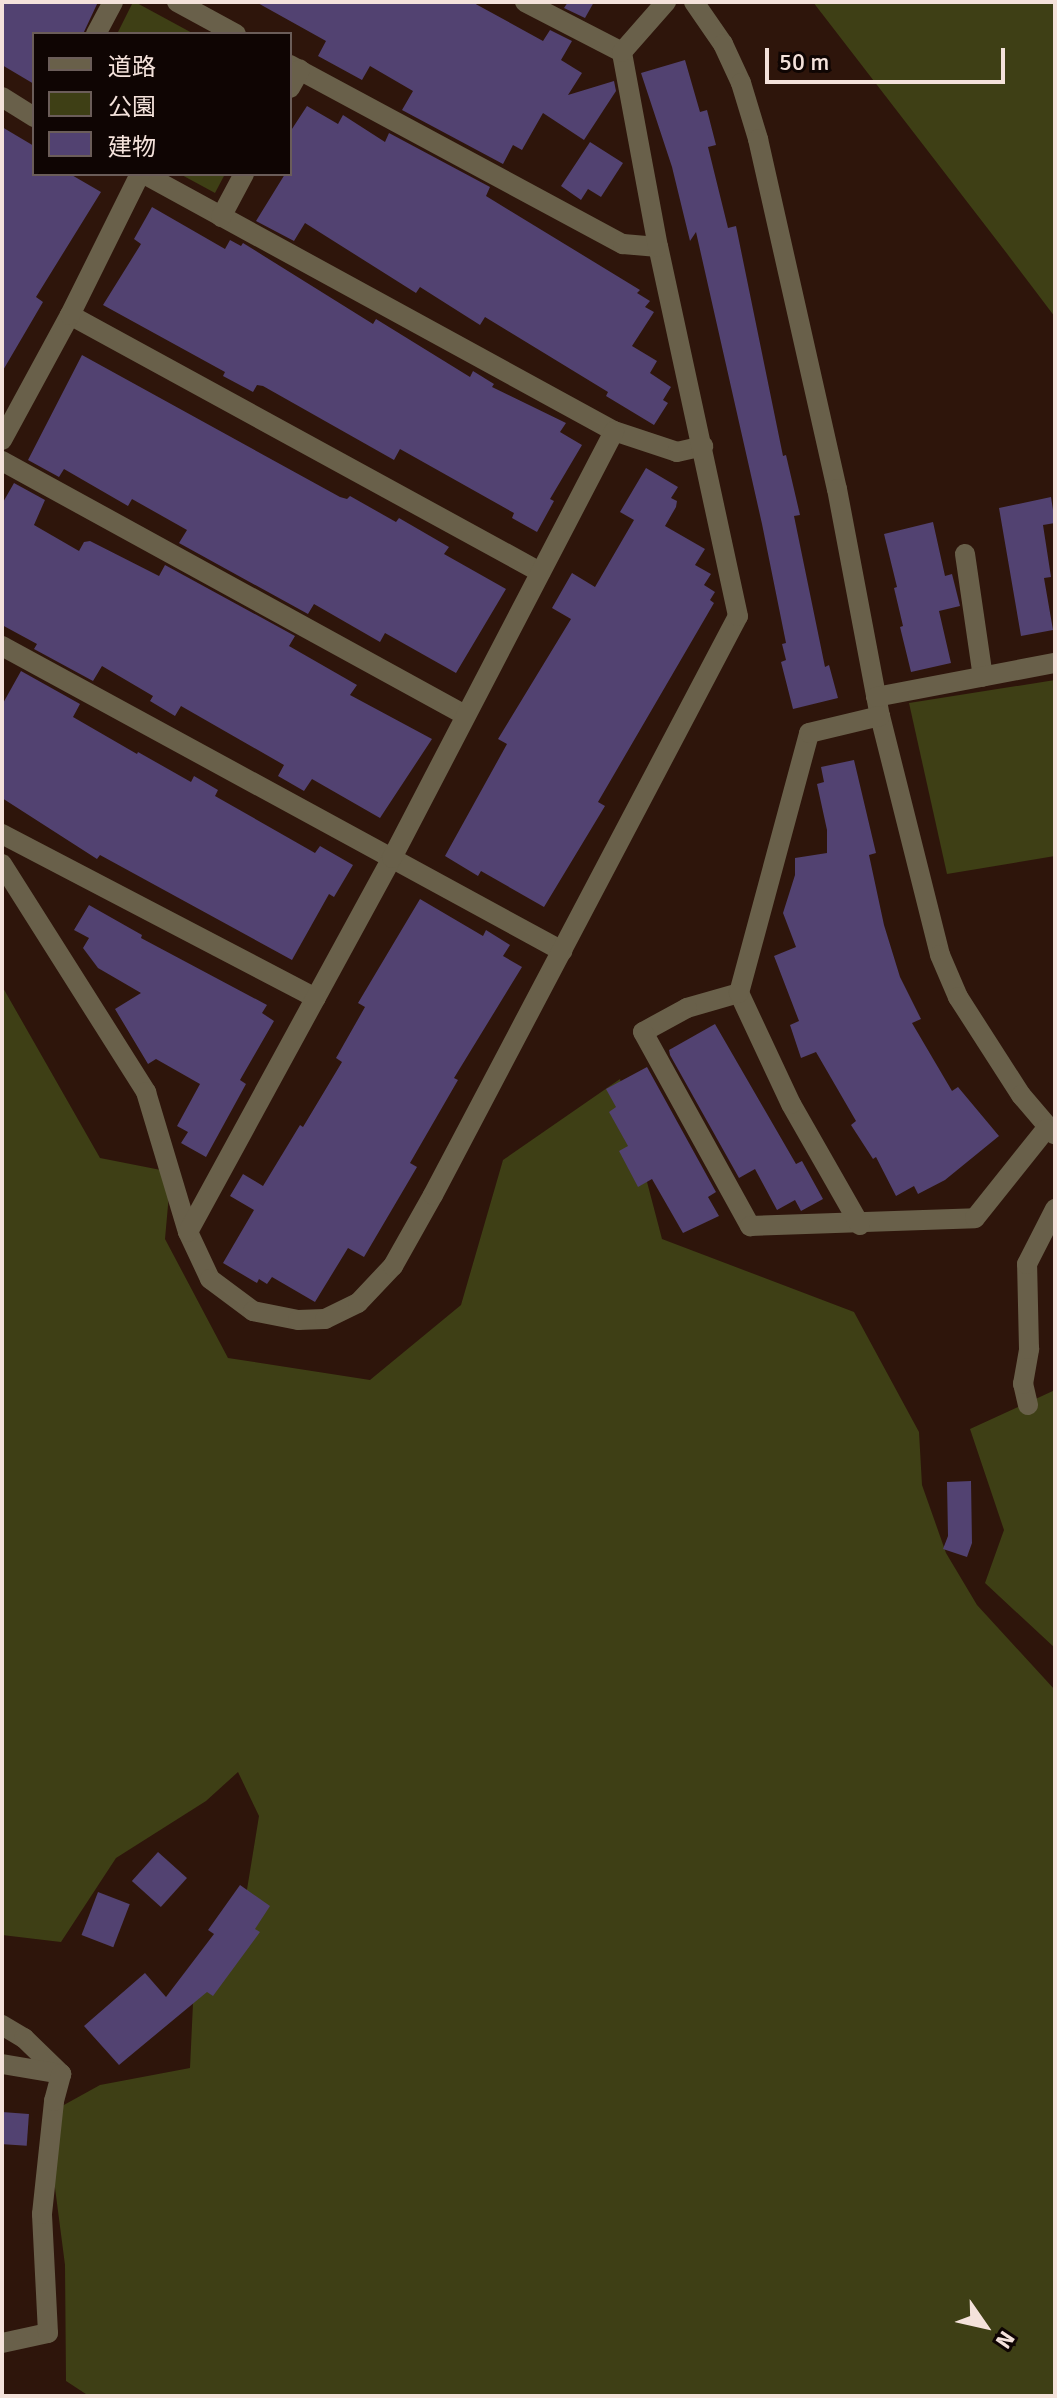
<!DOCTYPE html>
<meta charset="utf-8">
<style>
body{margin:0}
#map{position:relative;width:1057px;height:2398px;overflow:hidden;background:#2e150b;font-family:Signika,"Noto Sans JP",sans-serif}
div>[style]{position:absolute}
.green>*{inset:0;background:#3e3f15}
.building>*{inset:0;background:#524271;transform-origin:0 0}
.minor>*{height:20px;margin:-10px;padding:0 10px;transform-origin:10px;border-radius:10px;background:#69604a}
span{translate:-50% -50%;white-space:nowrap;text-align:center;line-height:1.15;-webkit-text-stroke:7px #0f0503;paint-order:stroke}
.frame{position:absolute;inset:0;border:4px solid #f4e2db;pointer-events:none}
.legend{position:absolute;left:32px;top:32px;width:260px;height:144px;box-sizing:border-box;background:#0f0503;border:2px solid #6b5d59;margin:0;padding:10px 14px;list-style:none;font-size:24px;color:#f4e2db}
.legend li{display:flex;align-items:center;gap:16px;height:40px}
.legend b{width:40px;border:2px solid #6b5d59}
.north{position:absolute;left:945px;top:2286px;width:80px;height:80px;-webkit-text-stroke:6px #0f0503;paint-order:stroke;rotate:124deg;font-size:22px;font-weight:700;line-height:32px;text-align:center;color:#f4e2db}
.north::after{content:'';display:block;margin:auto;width:28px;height:36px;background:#f4e2db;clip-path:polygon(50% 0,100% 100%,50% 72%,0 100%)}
.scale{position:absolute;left:765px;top:48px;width:240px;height:36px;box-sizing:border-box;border:4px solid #f4e2db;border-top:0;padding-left:10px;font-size:24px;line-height:28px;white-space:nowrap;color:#f4e2db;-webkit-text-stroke:6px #0f0503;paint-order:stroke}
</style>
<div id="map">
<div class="green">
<i style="clip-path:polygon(133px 2px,135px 2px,194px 34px,117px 34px)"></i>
<i style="clip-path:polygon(813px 2px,1055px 2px,1055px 317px,1005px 251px)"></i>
<i style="clip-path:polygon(180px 174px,225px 174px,215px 193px)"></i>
<i style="clip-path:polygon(1055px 680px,1055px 856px,947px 874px,909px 703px)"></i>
<i style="clip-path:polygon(2px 986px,100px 1158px,171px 1172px,165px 1239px,228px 1358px,370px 1380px,461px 1305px,503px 1160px,620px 1079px,662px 1239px,854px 1312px,919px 1432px,922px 1485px,946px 1553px,977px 1605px,1055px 1690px,1055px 2396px,89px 2396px,66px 2381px,65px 2265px,51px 2157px,53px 2111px,100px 2085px,190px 2068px,193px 2003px,243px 1914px,259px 1816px,238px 1772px,206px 1801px,116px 1858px,61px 1942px,2px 1935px)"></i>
<i style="clip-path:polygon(1055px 1390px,1055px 1648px,985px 1583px,1004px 1530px,970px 1429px)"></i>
</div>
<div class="building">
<i style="clip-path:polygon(2px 2px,98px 2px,83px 34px,34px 34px,34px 84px,2px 65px)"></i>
<i style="clip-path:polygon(256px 2px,472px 2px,543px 41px,550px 30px,572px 41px,561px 60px,582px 73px,568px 95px,614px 81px,616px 91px,584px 140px,543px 113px,522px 150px,513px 145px,503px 164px,402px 110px,413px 91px,370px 66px,362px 80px,318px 56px,326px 41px)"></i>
<i style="clip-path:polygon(568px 2px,594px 2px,585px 18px,564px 8px)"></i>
<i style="clip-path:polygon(685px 60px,700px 112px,707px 110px,716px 145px,708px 147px,728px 228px,736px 226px,783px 456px,786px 455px,800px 515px,794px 516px,825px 667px,829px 665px,838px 698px,793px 709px,781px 662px,786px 660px,782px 644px,786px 643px,762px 524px,696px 232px,690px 241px,672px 167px,641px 73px)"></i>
<i style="clip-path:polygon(307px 106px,338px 124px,343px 115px,385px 142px,389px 133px,490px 187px,486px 196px,640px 290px,637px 293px,650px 301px,645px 307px,654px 312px,632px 346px,657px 361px,650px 373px,671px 387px,663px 400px,668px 403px,654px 425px,606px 396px,608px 392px,485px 317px,480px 325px,420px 287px,416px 293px,305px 223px,294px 241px,256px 221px,285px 174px,290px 174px,290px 132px)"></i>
<i style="clip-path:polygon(2px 127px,34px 146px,34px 174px,70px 174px,101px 192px,36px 297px,43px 302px,2px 372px)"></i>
<i style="clip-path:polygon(590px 142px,623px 163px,601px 197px,588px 189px,581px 200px,561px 186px)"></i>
<i style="clip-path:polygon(152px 207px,225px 249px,230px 240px,241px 246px,243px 243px,373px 324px,376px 319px,470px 377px,473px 371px,494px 384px,492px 387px,566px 423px,560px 432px,582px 445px,550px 499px,554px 501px,537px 532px,512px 518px,514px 513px,400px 449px,394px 460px,263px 386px,257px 385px,253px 392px,223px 376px,225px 372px,103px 305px,141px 244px,134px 239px)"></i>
<i style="clip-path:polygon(82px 355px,340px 497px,347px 499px,350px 496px,396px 522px,399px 518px,449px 547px,444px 554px,506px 589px,456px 673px,385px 633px,380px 642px,314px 604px,308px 614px,179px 543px,187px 530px,132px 499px,128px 506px,64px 469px,59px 477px,28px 460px)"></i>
<i style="clip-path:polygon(646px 468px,678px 487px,671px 498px,677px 501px,676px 507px,665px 526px,705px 549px,695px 565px,711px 574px,704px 585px,715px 592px,710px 600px,714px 603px,598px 802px,605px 806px,544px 907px,481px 871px,478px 876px,445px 856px,507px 744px,498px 739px,571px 619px,552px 608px,572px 573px,595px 587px,634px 520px,620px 512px)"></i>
<i style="clip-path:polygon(14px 483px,45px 500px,34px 525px,79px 551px,84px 542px,90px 541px,159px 576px,165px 565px,295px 636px,289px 646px,357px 685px,350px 695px,432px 739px,380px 818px,312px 779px,304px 791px,278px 776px,284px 765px,181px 706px,175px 716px,150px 701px,153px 696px,102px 666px,93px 681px,34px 649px,37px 644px,2px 625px,2px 504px)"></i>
<i style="clip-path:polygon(1051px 497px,1055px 523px,1043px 525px,1051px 577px,1044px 578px,1053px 630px,1021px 636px,999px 508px)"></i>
<i style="clip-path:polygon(933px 522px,945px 576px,952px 574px,960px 606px,939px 611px,951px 663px,911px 672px,900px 627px,903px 626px,894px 588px,897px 587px,884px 534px)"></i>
<i style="clip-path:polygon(21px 671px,80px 704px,73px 717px,137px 754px,138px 752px,191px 782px,194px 776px,218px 790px,215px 796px,315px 853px,320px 846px,353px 865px,334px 897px,329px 894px,292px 960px,100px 855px,97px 859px,2px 798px,2px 705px)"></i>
<i style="clip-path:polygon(854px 760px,876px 853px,869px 855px,884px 925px,900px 977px,921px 1019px,912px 1023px,952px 1091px,958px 1087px,999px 1136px,945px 1180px,918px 1194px,914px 1186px,896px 1196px,876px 1157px,873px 1159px,851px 1125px,856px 1121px,816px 1052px,801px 1058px,790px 1025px,799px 1021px,774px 956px,796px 947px,783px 913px,795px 875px,795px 858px,827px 853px,827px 830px,817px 784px,824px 782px,821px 767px)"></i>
<i style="clip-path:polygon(420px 899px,483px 936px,486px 930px,510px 945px,503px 956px,522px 967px,454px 1078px,458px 1080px,410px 1163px,417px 1167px,364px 1257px,348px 1248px,315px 1302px,272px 1277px,267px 1284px,259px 1279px,257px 1283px,223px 1263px,254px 1210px,230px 1196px,243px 1174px,263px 1186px,300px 1125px,303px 1127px,342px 1062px,336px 1058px,365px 1007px,358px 1003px)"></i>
<i style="clip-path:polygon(89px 905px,142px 935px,141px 938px,267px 1005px,262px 1013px,274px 1021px,240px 1080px,246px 1084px,206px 1157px,181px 1143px,188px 1132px,177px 1126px,200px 1084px,156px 1059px,148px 1064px,115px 1009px,141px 993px,98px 968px,83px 948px,89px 938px,74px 930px)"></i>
<i style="clip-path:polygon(715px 1024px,796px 1164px,802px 1161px,823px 1199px,801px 1211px,795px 1200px,777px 1210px,755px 1169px,739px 1178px,670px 1055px,669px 1050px)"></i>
<i style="clip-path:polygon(647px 1067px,716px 1192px,708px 1197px,719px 1216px,683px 1233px,652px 1179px,638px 1187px,619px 1151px,628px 1146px,609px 1112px,616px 1107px,606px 1089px)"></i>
<i style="clip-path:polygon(971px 1481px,972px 1543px,967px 1557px,943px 1549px,948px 1536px,947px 1482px)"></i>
<i style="left:158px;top:1852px;width:39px;height:39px;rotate:42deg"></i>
<i style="clip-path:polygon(240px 1885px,270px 1906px,255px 1929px,260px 1932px,213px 1996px,207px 1992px,119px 2065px,84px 2026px,145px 1973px,166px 1997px,214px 1934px,208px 1930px)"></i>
<i style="left:98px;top:1892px;width:34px;height:46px;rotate:21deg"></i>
<i style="left:2px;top:2112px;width:27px;height:32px;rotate:4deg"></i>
</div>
<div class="minor">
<i style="left:177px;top:2px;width:67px;rotate:28.5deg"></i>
<i style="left:525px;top:2px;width:109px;rotate:27.3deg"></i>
<i style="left:694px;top:2px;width:51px;rotate:55.4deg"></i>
<i style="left:723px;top:44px;width:43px;rotate:65.2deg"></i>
<i style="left:741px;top:83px;width:59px;rotate:73.1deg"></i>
<i style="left:758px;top:139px;width:359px;rotate:77.3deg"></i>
<i style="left:837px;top:489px;width:231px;rotate:79.3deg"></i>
<i style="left:880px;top:716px;width:246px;rotate:75.9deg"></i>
<i style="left:940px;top:955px;width:46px;rotate:66.8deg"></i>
<i style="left:958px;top:997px;width:117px;rotate:57.3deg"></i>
<i style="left:1021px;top:1095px;width:52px;rotate:49.6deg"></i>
<i style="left:96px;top:34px;width:36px;rotate:-62deg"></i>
<i style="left:290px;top:65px;width:378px;rotate:28.3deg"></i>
<i style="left:623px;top:244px;width:35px;rotate:5deg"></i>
<i style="left:290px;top:88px;width:21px;rotate:-61deg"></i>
<i style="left:2px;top:97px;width:38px;rotate:32deg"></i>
<i style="left:144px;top:174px;width:536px;rotate:28.67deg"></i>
<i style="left:614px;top:431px;width:66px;rotate:18.4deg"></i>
<i style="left:677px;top:452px;width:27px;rotate:-13deg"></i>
<i style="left:221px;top:217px;width:49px;rotate:-61.9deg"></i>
<i style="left:70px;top:315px;width:536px;rotate:28.67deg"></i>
<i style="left:2px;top:440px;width:142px;rotate:-61.5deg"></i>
<i style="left:70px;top:315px;width:157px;rotate:-63.6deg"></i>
<i style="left:2px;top:461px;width:528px;rotate:28.75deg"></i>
<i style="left:965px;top:554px;width:124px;rotate:81.7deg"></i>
<i style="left:2px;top:646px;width:638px;rotate:28.57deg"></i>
<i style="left:876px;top:697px;width:182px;rotate:-10.8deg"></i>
<i style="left:2px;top:834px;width:354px;rotate:27.6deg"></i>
<i style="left:2px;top:864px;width:270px;rotate:57.7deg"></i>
<i style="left:146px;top:1092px;width:146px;rotate:73.3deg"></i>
<i style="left:188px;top:1232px;width:52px;rotate:64.9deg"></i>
<i style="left:210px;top:1279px;width:54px;rotate:36.7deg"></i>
<i style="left:253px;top:1311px;width:46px;rotate:11.3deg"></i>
<i style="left:298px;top:1320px;width:27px;rotate:-2deg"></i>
<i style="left:325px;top:1319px;width:37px;rotate:-26deg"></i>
<i style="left:358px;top:1303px;width:51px;rotate:-46.6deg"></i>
<i style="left:393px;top:1266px;width:81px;rotate:-60.6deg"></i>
<i style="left:433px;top:1195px;width:654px;rotate:-62.22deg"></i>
<i style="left:738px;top:616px;width:378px;rotate:-102.2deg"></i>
<i style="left:658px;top:247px;width:198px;rotate:-100.5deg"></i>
<i style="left:622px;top:52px;width:67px;rotate:-48.7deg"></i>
<i style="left:739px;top:993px;width:54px;rotate:163.9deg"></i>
<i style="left:687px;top:1008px;width:50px;rotate:151.4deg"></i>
<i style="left:643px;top:1032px;width:222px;rotate:61.1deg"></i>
<i style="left:750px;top:1226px;width:225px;rotate:-2deg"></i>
<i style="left:975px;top:1218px;width:114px;rotate:-51.4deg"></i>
<i style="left:860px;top:1225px;width:139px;rotate:-119.7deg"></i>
<i style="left:791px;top:1104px;width:123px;rotate:-115.1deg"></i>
<i style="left:739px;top:993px;width:269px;rotate:-74.9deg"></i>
<i style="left:809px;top:733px;width:73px;rotate:-13.5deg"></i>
<i style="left:188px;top:1232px;width:426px;rotate:-61.4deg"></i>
<i style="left:392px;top:858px;width:481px;rotate:-62.5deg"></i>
<i style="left:1028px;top:1405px;width:22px;rotate:-103deg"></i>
<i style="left:1023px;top:1384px;width:36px;rotate:-80deg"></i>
<i style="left:1029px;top:1349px;width:85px;rotate:-91.3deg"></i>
<i style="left:1027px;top:1264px;width:62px;rotate:-63deg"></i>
<i style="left:2px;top:2025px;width:26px;rotate:31deg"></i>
<i style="left:24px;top:2038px;width:52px;rotate:44.2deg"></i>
<i style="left:2px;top:2064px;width:60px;rotate:9.6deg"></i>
<i style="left:2px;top:2343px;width:47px;rotate:-12.3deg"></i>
<i style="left:48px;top:2333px;width:119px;rotate:-92.9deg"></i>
<i style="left:42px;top:2214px;width:114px;rotate:-83.9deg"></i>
<i style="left:54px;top:2101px;width:28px;rotate:-75deg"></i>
</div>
<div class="frame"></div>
<ul class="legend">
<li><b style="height:10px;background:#69604a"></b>道路</li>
<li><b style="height:22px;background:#3e3f15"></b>公園</li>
<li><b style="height:22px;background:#524271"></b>建物</li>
</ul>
<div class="north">N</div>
<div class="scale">50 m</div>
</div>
